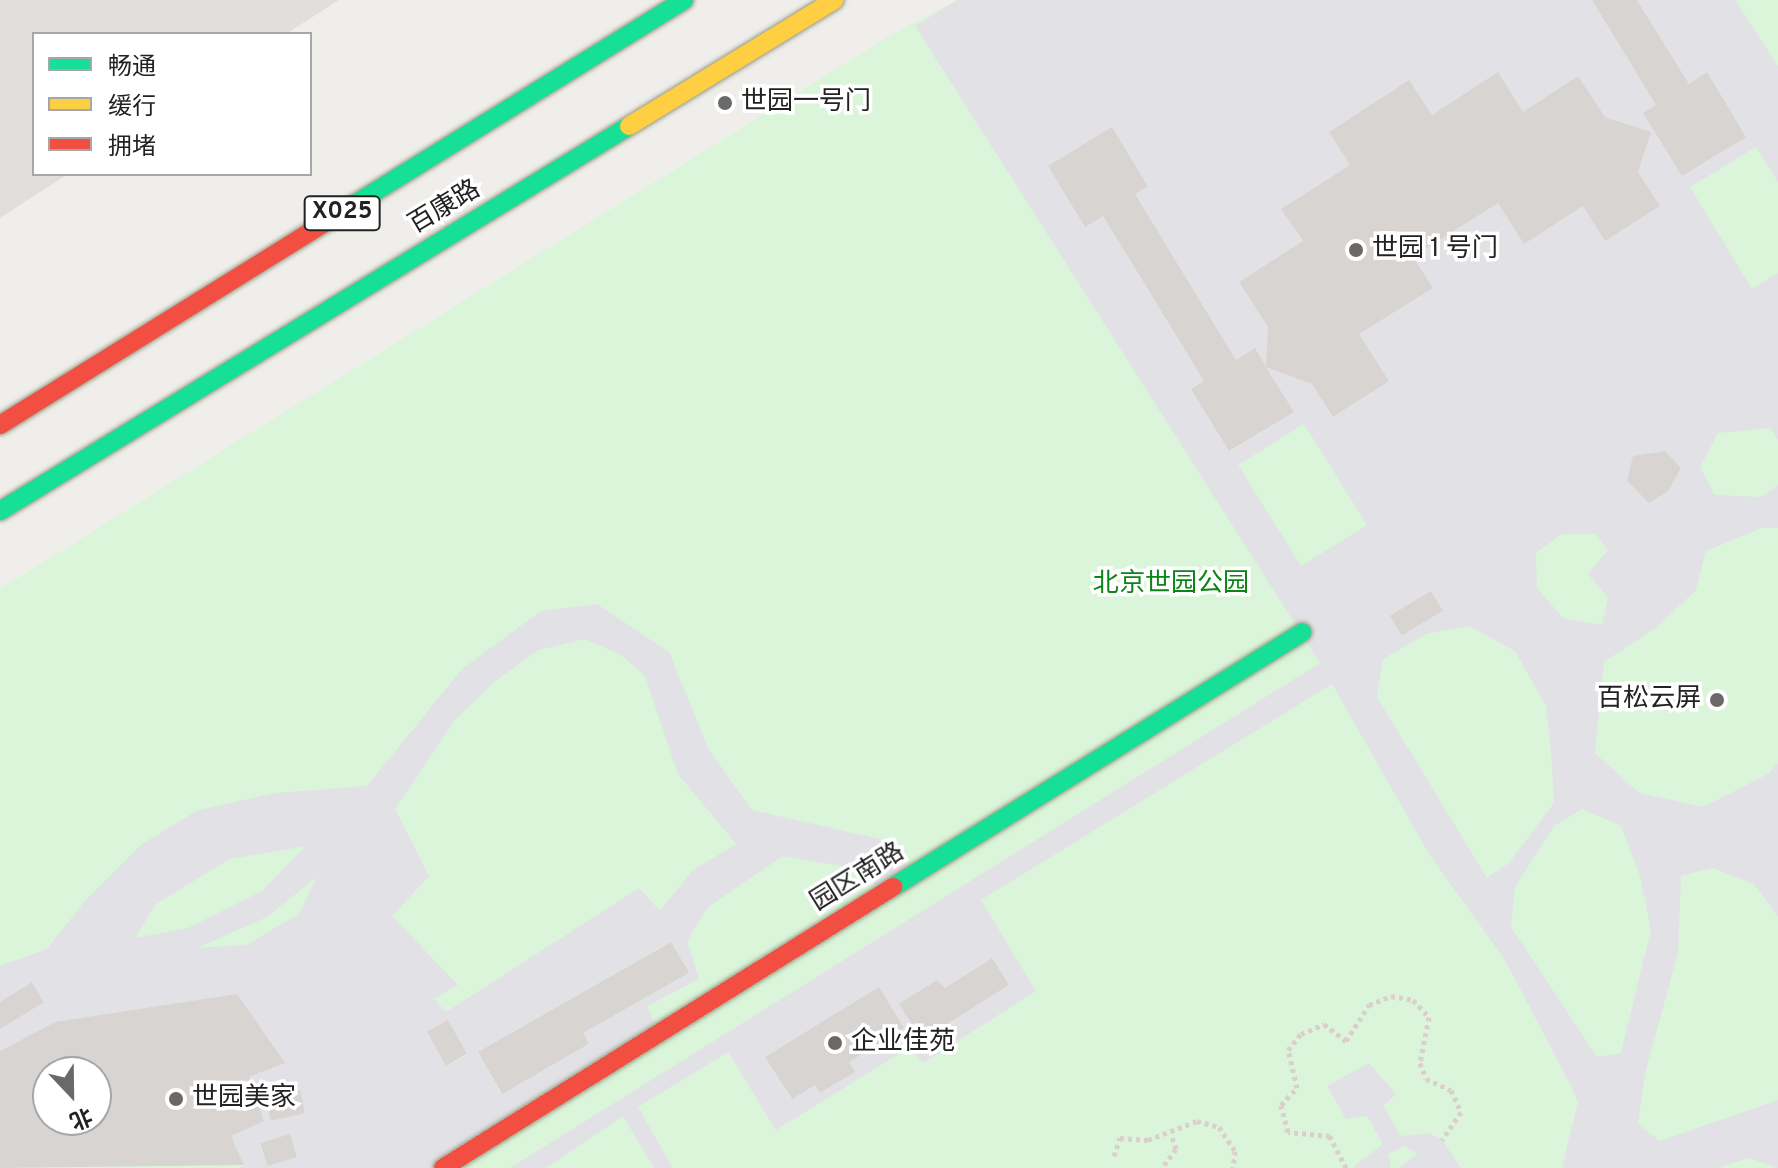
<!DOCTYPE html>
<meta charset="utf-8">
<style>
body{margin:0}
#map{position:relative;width:1778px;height:1168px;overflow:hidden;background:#f0eeeb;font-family:Overpass,"Noto Sans SC",sans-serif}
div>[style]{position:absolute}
.park>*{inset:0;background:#daf5da}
.parking>*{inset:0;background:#e0dfde}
.plaza>*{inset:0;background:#e2e1e5}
.building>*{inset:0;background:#d7d4d2;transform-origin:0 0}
.path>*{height:5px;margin-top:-2.5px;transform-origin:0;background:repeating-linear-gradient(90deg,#dccecd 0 4px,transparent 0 8px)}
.roads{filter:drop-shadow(0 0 2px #999a82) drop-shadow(0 0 2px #999a82)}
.fast>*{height:18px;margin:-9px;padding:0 9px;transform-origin:9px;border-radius:9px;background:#16e098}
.slow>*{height:18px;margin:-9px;padding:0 9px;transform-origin:9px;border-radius:9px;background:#ffcf43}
.jam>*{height:18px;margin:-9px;padding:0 9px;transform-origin:9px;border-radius:9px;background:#f24e42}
.dots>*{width:22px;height:22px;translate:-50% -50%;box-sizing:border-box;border:4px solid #fff;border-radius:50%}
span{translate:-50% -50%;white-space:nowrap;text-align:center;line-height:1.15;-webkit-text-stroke:7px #fff;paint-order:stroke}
.shield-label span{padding:2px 6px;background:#fff;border:2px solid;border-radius:6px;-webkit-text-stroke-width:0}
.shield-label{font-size:24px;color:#222;font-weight:700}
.poi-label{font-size:26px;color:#222}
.left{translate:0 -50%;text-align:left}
.right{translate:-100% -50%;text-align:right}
.street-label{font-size:26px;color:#222}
.park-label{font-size:26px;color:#0c8416}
.legend{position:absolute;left:32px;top:32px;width:280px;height:144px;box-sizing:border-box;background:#fff;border:2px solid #a7a7a7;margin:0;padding:10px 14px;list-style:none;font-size:24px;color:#222}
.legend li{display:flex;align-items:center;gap:16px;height:40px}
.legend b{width:40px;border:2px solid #a7a7a7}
.north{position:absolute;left:32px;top:1056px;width:80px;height:80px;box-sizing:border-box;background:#fff;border:2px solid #a7a7a7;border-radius:50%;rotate:158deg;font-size:22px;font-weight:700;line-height:32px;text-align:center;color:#222}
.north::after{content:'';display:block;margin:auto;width:28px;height:36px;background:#6a6968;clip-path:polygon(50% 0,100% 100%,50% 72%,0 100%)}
</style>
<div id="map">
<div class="park">
<i style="clip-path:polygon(evenodd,957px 0,1778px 0,1778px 1168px,0 1168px,0 589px,891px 35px,957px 0,48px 1072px,96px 1072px,96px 1120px,48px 1120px,48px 1072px)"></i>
</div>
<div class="parking">
<i style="clip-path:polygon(0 0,339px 0,286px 34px,34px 34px,34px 174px,68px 174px,0 218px)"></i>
</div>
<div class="plaza">
<i style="clip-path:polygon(evenodd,957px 0,1592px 0,1656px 105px,1644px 113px,1682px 176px,1746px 136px,1707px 73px,1689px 84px,1637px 0,1735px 0,1778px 66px,1778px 182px,1756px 147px,1690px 187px,1752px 289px,1778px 273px,1778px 440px,1770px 428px,1718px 433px,1700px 467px,1715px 495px,1762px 497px,1778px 485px,1778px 528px,1762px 528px,1706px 551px,1696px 590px,1657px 627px,1604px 662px,1595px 753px,1639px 793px,1703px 807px,1768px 774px,1778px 763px,1778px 917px,1754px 884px,1713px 868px,1681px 876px,1678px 953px,1645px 1074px,1638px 1124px,1660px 1141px,1778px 1100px,1778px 1168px,1749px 1158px,1716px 1168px,1562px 1168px,1578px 1102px,1572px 1088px,1505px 960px,1429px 854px,1332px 684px,981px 900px,1036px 991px,923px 1063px,910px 1047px,776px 1130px,728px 1052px,638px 1107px,673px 1168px,654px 1168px,623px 1116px,546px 1168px,510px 1168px,1320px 663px,915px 26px,957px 0,1498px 73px,1523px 112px,1578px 76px,1605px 117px,1651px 132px,1638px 172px,1660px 206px,1605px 240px,1583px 206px,1524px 243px,1498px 203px,1413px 257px,1432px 288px,1359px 334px,1389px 381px,1333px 417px,1312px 384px,1267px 367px,1268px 327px,1239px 282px,1303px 241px,1282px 209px,1350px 165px,1329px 132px,1409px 80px,1432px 115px,1498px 73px,957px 0,1112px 127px,1148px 185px,1135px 194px,1236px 360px,1255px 349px,1294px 412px,1230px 451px,1191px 389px,1204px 381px,1103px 216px,1086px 226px,1112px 127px,957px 0,1304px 424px,1367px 525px,1301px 566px,1238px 465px,1304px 424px,957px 0,1665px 451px,1681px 468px,1668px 491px,1649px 502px,1627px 481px,1634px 456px,1665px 451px,957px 0,1562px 534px,1596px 534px,1608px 550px,1588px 574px,1608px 598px,1602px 625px,1563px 618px,1537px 588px,1536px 553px,1562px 534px,957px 0,1432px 592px,1443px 611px,1403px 635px,1391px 616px,1432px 592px,957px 0,1469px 626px,1515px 651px,1546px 706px,1551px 751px,1554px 803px,1509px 863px,1487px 878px,1377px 697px,1383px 659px,1426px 634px,1469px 626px,957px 0,1582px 809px,1621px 826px,1640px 876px,1651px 930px,1621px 1053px,1597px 1057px,1511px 927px,1515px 887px,1554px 826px,1582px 809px,957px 0,992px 958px,1009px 985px,922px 1040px,900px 1004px,936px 980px,945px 988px,992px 958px,957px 0,879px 988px,904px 1029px,849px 1062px,855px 1072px,820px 1093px,815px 1085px,791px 1099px,766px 1057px,879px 988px)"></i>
<i style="clip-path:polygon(evenodd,597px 604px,669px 652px,709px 750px,752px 810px,880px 839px,915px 873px,885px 892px,854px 868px,783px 856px,708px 907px,687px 941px,699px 979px,647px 1006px,659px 1033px,446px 1168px,239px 1168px,244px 1164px,231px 1136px,264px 1121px,249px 1077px,284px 1063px,55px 1022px,0 1051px,0 1029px,44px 1001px,32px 982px,0 1002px,0 966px,47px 949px,84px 902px,142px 844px,198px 810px,275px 793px,367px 786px,462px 669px,541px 611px,597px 604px,585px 639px,621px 655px,645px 676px,678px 774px,736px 844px,693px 870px,660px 911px,639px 888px,446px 1012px,434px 999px,458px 985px,392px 916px,429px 876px,395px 809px,455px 720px,493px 683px,538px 650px,585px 639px,597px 604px,306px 846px,262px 891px,188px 928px,135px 938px,156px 904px,230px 859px,306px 846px,597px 604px,317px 877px,299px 914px,246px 945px,197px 948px,267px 917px,317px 877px,597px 604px,670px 942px,688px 974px,583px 1033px,589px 1045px,501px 1094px,478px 1052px,670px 942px,597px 604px,448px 1020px,467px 1055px,447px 1066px,427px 1032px,448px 1020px,597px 604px,290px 1134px,297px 1157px,267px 1166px,260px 1144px,290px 1134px)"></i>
<i style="clip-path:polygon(1369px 1063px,1396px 1094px,1383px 1106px,1401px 1136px,1428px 1133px,1442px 1140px,1461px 1168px,1398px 1168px,1418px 1154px,1405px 1146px,1388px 1154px,1391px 1168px,1352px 1168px,1383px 1144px,1367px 1116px,1346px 1119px,1327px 1086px)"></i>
</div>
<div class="building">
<i style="clip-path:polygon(1592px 0,1637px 0,1689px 84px,1707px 72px,1746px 137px,1682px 176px,1643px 113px,1656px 105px)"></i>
<i style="clip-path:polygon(1498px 72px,1523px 112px,1578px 76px,1605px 117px,1651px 132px,1638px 172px,1660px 206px,1605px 241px,1583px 206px,1524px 244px,1498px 203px,1413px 257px,1433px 288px,1359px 334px,1389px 381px,1333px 417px,1312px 384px,1266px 367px,1294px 412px,1229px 451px,1191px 389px,1204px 381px,1103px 216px,1085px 227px,1048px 166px,1112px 127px,1148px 186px,1135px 194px,1236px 360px,1255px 348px,1266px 367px,1268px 327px,1239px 282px,1303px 241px,1281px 209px,1350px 165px,1329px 132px,1409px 80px,1432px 115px)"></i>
<i style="clip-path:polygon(1665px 451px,1681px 468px,1668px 491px,1649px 503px,1627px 481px,1633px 456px)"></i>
<i style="left:1431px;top:591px;width:23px;height:48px;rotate:59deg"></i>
<i style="clip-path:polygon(671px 942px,689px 973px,583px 1033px,589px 1044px,502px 1094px,478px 1052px)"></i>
<i style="clip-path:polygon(992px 958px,1009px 985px,922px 1040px,899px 1004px,937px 980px,945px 988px)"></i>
<i style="clip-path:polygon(32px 982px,44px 1002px,0 1029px,0 1002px)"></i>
<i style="clip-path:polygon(879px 987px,904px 1028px,849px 1062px,855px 1072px,820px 1093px,815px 1085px,792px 1099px,765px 1057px)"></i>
<i style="clip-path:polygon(evenodd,237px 994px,285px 1063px,249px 1077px,264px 1121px,231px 1136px,244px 1165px,0 1168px,0 1051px,55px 1022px,237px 994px,48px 1072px,96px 1072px,96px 1120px,48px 1120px,48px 1072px)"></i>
<i style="left:448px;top:1020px;width:39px;height:24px;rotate:61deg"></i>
<i style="left:300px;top:1090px;width:24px;height:35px;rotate:78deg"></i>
<i style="left:290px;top:1134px;width:24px;height:31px;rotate:73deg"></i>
</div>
<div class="path">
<i style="left:1114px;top:1156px;width:19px;rotate:-72deg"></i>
<i style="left:1120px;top:1138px;width:28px;rotate:4deg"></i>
<i style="left:1148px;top:1140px;width:53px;rotate:-21.2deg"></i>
<i style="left:1197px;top:1121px;width:23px;rotate:15deg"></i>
<i style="left:1219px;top:1127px;width:29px;rotate:56deg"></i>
<i style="left:1235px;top:1151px;width:17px;rotate:97deg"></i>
<i style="left:1164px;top:1165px;width:20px;rotate:-53deg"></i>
<i style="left:1176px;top:1149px;width:16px;rotate:-108deg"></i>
<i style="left:1346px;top:1168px;width:36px;rotate:-117deg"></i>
<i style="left:1330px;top:1136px;width:42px;rotate:-174.6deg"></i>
<i style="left:1288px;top:1132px;width:28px;rotate:-105deg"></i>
<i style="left:1281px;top:1105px;width:23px;rotate:-47deg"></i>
<i style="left:1297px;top:1088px;width:39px;rotate:-103deg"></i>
<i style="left:1288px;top:1050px;width:21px;rotate:-51deg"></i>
<i style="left:1301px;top:1034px;width:25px;rotate:-23deg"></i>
<i style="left:1324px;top:1024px;width:28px;rotate:38deg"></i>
<i style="left:1346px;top:1041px;width:43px;rotate:-57.4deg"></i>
<i style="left:1369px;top:1005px;width:24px;rotate:-22deg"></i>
<i style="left:1391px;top:996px;width:22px;rotate:10deg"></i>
<i style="left:1413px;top:1000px;width:23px;rotate:47deg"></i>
<i style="left:1429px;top:1017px;width:47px;rotate:101.1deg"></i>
<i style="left:1420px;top:1063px;width:17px;rotate:69deg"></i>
<i style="left:1426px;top:1079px;width:27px;rotate:24deg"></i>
<i style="left:1451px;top:1090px;width:24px;rotate:66deg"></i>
<i style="left:1461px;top:1112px;width:34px;rotate:124deg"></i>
</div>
<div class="roads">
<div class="fast">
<i style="left:339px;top:214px;width:406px;rotate:-31.8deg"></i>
<i style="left:0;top:511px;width:737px;rotate:-31.47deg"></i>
<i style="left:893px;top:887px;width:482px;rotate:-31.9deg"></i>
</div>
<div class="slow">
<i style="left:629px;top:126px;width:241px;rotate:-31.5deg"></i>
</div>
<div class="jam">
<i style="left:0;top:425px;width:399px;rotate:-31.9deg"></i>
<i style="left:443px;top:1168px;width:531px;rotate:-31.98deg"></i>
</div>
</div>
<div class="dots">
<i style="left:725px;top:103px;background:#6a6968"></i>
<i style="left:1356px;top:250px;background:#6a6968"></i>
<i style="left:1717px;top:700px;background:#6a6968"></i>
<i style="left:835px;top:1043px;background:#6a6968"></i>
<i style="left:176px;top:1099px;background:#6a6968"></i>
</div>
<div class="shield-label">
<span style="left:342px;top:213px">X025</span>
</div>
<div class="poi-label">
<span class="left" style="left:741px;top:103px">世园一号门</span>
<span class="left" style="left:1372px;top:250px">世园 1 号门</span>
<span class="right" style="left:1701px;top:700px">百松云屏</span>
<span class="left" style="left:851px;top:1043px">企业佳苑</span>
<span class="left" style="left:192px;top:1099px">世园美家</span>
</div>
<div class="street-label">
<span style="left:445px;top:208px;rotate:-31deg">百康路</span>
<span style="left:858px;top:878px;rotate:-32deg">园区南路</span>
</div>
<div class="park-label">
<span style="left:1171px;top:585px">北京世园公园</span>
</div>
<ul class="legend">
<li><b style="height:10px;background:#16e098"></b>畅通</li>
<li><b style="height:10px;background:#ffcf43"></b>缓行</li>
<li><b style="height:10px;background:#f24e42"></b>拥堵</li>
</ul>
<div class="north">北</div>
</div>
